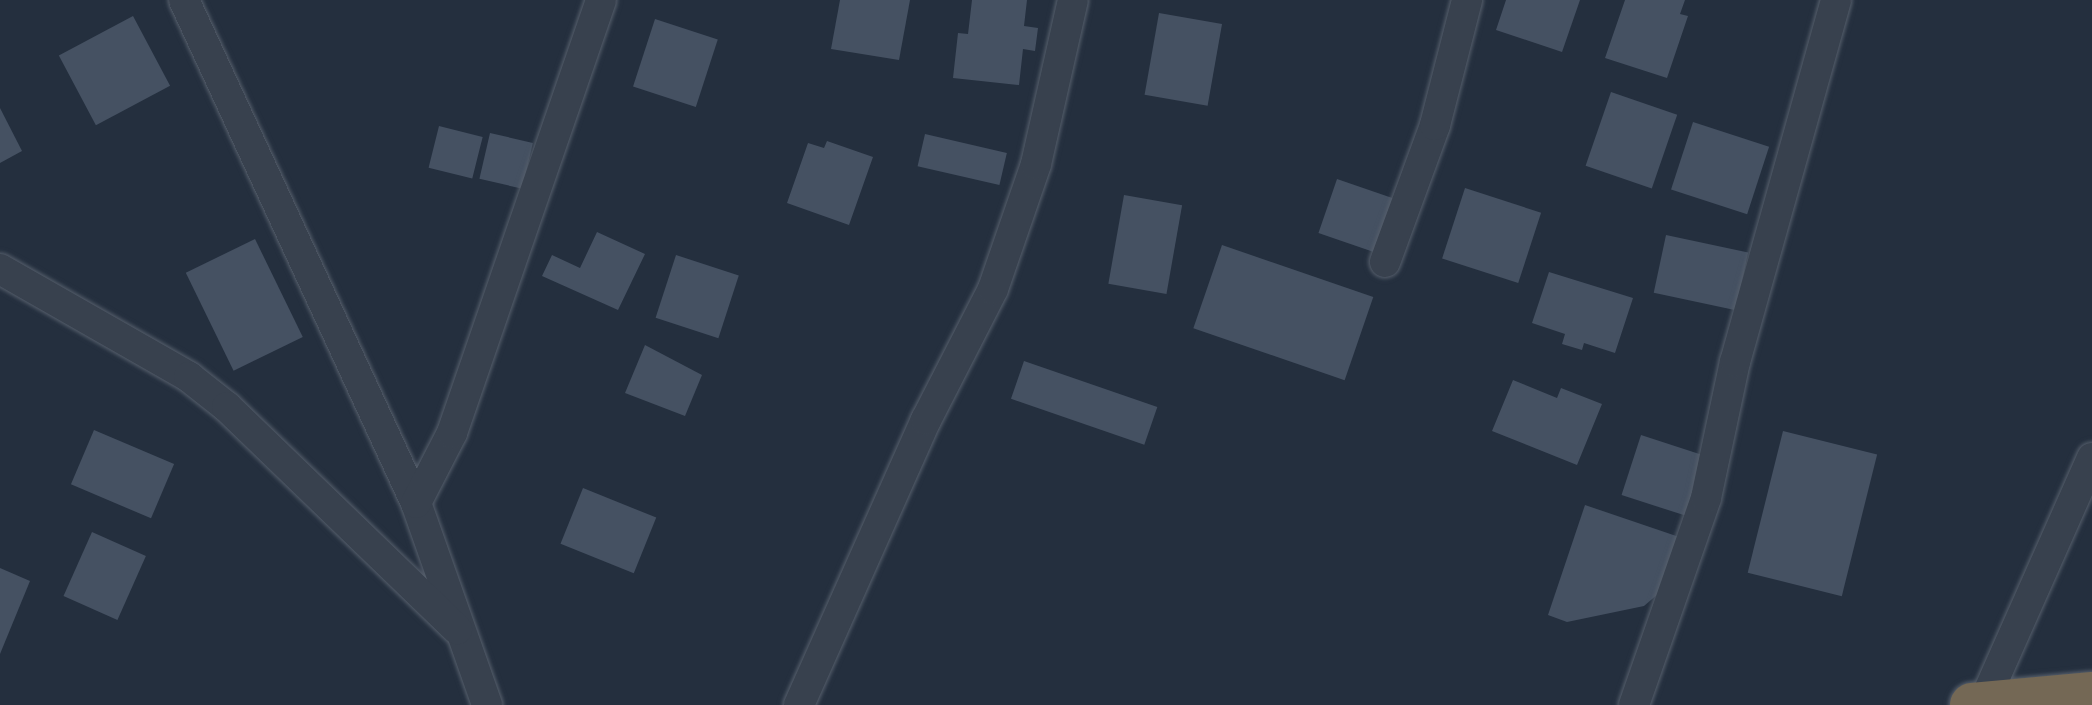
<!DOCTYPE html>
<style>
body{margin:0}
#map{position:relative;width:2092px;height:705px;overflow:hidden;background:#242f3e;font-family:"Space Grotesk",sans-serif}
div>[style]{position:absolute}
.building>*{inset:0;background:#455162;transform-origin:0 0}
.roads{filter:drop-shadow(0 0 2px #565f6c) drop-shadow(0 0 2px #565f6c)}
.minor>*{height:30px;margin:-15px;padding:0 15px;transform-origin:15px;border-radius:15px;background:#38414e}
.highway>*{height:44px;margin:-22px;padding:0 22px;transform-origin:22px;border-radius:22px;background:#746855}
span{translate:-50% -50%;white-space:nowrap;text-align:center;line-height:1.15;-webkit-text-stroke:7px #1d2633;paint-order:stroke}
</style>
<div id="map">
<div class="building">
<i style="clip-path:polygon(840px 0,910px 0,899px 60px,831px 49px)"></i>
<i style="clip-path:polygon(972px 0,1027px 0,1024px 26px,1038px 28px,1035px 51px,1023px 49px,1019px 85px,953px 78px,958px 33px,968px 34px)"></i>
<i style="clip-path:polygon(1506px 0,1580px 0,1562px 52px,1496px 30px)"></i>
<i style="clip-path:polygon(1625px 0,1685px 0,1680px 14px,1688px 16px,1667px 78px,1605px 58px)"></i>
<i style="left:1159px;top:13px;width:64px;height:83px;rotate:10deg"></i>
<i style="left:133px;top:16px;width:79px;height:84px;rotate:62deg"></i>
<i style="left:655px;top:19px;width:66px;height:71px;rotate:18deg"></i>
<i style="left:1611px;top:92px;width:70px;height:78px;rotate:19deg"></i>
<i style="clip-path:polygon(0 108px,22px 151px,0 163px)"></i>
<i style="left:1693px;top:122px;width:80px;height:71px;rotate:18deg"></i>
<i style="left:439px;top:126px;width:45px;height:43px;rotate:14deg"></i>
<i style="left:490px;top:133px;width:44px;height:47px;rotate:13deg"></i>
<i style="left:925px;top:134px;width:84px;height:33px;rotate:13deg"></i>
<i style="clip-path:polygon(827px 141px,873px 157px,849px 225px,787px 203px,808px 143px,824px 148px)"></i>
<i style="left:1337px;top:179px;width:60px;height:57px;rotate:19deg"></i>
<i style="left:1465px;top:188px;width:80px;height:74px;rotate:18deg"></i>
<i style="left:1124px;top:195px;width:59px;height:90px;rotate:10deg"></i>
<i style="clip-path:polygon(597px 232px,645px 254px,618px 310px,542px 276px,552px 255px,580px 268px)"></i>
<i style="left:1666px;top:235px;width:84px;height:59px;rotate:12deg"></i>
<i style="left:255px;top:239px;width:109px;height:77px;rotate:64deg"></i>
<i style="left:1222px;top:245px;width:160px;height:88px;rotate:19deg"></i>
<i style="left:676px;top:255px;width:66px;height:66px;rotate:18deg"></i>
<i style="clip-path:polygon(1549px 272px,1633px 298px,1615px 353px,1584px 343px,1582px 350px,1562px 344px,1565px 334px,1532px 323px)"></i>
<i style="clip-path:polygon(645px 345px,702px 375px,685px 416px,625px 393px)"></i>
<i style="left:1024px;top:361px;width:141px;height:40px;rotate:19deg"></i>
<i style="clip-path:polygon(1513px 380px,1557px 398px,1561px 388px,1602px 404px,1577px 465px,1492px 431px)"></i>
<i style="left:94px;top:430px;width:87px;height:59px;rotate:23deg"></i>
<i style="left:1783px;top:431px;width:97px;height:146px;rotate:14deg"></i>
<i style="left:1641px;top:435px;width:67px;height:63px;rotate:18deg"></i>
<i style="left:583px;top:488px;width:79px;height:60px;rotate:22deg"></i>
<i style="clip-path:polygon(1585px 505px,1691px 541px,1679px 576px,1644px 606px,1567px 622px,1548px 615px)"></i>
<i style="left:92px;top:532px;width:59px;height:70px;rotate:24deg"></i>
<i style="clip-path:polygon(0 568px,30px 581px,0 654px)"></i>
</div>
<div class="roads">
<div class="minor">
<i style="left:184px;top:0;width:554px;rotate:65.24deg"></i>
<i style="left:416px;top:503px;width:214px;rotate:70.6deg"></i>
<i style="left:1385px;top:262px;width:146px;rotate:-69.9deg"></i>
<i style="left:1435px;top:125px;width:129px;rotate:-75.6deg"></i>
<i style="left:0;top:269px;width:218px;rotate:29.7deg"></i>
<i style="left:189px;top:377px;width:48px;rotate:38.3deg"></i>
<i style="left:227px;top:407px;width:320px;rotate:44deg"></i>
<i style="left:416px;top:503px;width:79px;rotate:-62.8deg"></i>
<i style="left:452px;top:433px;width:458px;rotate:-71deg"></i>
<i style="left:1983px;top:704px;width:269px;rotate:-66.1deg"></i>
<i style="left:799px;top:705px;width:312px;rotate:-66deg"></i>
<i style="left:926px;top:420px;width:147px;rotate:-62.9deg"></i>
<i style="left:993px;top:289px;width:132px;rotate:-71deg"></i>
<i style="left:1036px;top:164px;width:168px;rotate:-77.3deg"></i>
<i style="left:1634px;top:705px;width:219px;rotate:-70.8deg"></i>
<i style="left:1706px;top:498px;width:139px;rotate:-78deg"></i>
<i style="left:1735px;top:362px;width:376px;rotate:-74.4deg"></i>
</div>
<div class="highway">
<i style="left:1972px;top:705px;width:121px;rotate:-5.2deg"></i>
</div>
</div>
</div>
